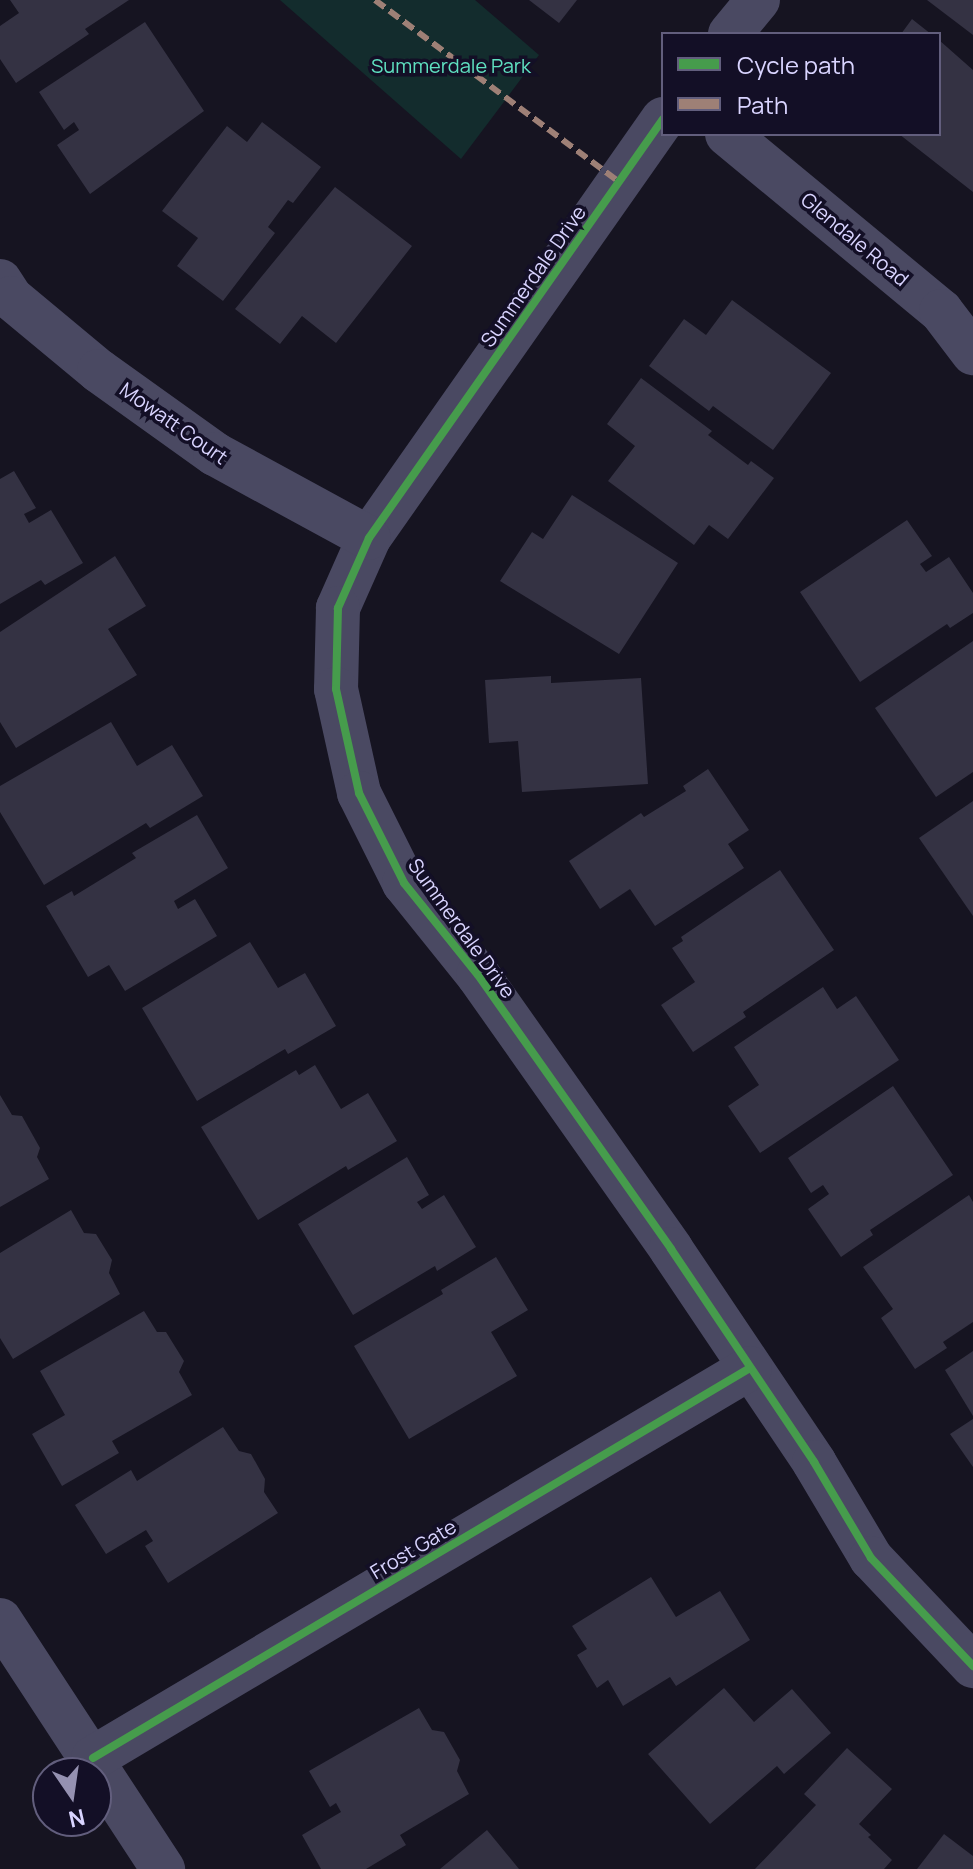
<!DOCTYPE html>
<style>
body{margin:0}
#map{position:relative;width:973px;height:1869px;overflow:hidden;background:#161421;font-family:Manrope,sans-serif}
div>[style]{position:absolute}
.green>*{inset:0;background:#132c2d}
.building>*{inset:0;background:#343243}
.minor>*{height:44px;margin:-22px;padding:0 22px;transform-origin:22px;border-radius:22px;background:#4a4962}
.quiet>*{height:6px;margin-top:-3px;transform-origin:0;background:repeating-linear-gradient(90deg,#9e8076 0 12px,transparent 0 18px)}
.cycleway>*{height:8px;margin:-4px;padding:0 4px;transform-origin:4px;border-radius:4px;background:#469c4c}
span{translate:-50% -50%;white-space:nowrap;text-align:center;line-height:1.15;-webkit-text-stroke:7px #130f26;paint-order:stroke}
.park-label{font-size:20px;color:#5fe0c0}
.street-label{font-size:20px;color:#d9d4ff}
.legend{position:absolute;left:661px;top:32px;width:280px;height:104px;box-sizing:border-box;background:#130f26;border:2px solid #625e7d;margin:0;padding:10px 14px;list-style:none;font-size:24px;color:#d9d4ff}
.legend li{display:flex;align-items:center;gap:16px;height:40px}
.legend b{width:40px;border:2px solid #625e7d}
.north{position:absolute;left:32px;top:1757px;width:80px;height:80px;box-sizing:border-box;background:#130f26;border:2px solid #625e7d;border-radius:50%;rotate:167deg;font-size:22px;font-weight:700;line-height:32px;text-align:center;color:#d9d4ff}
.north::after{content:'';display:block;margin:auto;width:28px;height:36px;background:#9591b1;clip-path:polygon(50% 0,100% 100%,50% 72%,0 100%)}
</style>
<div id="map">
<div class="green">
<i style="clip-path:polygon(280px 0,475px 0,539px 55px,461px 159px)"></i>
</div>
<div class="building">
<i style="clip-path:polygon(10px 0,129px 0,85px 29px,89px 34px,16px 83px,0 59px,0 26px,19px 13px)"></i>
<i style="clip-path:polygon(529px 0,577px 0,559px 23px)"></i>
<i style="clip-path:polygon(927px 0,973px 0,973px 35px)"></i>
<i style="clip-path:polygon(912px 19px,917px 23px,931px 34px,901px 34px)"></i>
<i style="clip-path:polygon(145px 22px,204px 111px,90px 194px,57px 145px,79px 130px,74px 122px,64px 130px,39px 92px)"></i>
<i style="clip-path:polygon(939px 40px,973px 70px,973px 192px,899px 134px,939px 134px)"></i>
<i style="clip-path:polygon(262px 122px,321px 167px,293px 203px,288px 200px,268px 227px,275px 233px,223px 301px,177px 266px,198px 238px,162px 211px,227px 126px,247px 142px)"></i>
<i style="clip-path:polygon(335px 187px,412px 246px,336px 343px,302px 316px,280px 344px,235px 309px)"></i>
<i style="clip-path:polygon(732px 300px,831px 373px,773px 450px,713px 406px,709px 411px,649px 366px,684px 319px,706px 335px)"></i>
<i style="clip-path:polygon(641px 378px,712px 431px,708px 435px,748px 465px,751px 461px,774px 478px,728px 539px,709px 525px,694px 545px,608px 481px,635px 446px,607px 424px)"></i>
<i style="clip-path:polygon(14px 471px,36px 508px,24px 514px,29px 523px,51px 510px,83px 563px,45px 585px,41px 580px,0 604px,0 479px)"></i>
<i style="clip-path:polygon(572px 495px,678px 563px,619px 654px,500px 581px,532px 532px,543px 539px)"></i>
<i style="clip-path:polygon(907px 520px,932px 556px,920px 564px,926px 572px,949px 557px,973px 593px,973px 613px,950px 628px,947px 624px,860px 682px,800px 592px)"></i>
<i style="clip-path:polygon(115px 556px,146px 606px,108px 629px,137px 675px,16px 748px,0 722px,0 632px)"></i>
<i style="clip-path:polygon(973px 641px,973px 772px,936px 797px,875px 708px)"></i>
<i style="clip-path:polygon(551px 676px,551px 683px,641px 678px,648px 784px,522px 792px,518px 741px,489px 743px,485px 680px)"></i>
<i style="clip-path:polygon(111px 722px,137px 766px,172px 745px,203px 796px,150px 828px,146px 823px,44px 885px,0 812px,0 786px)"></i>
<i style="clip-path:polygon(708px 769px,749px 830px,728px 844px,744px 868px,655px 926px,630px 889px,600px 909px,569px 861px,641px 813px,644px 817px,686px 791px,683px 786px)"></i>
<i style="clip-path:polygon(973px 801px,973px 916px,919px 838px)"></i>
<i style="clip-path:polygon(197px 815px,228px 868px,174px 901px,178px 909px,195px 899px,217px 936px,125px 991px,109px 965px,88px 977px,46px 906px,72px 891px,74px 896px,136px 858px,132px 853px)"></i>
<i style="clip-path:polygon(780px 870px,834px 950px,743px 1012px,746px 1017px,693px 1052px,661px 1005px,695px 982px,672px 948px,683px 941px,681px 937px)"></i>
<i style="clip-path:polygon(250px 942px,278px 988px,305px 973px,336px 1026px,288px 1054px,285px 1049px,197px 1101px,142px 1008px)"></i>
<i style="clip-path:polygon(823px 987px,837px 1009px,856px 996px,899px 1060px,760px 1153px,728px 1106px,759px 1085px,734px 1047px)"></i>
<i style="clip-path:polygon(315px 1065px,341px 1109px,368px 1093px,397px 1141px,348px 1170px,346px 1166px,258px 1220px,201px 1127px,296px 1070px,299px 1075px)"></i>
<i style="clip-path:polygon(893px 1086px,953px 1175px,870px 1230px,873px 1235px,841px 1257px,808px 1209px,829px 1194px,823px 1185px,811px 1193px,788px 1158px)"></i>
<i style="clip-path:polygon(0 1095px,12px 1115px,22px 1116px,40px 1148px,37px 1157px,49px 1179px,0 1207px)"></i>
<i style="clip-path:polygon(407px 1157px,429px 1195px,417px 1202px,422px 1209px,444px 1195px,476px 1247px,437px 1271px,435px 1266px,353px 1315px,298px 1224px)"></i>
<i style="clip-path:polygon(969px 1195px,973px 1202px,973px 1322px,943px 1342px,947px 1348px,915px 1369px,881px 1318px,893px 1309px,863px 1267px)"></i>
<i style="clip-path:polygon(71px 1210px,84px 1233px,96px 1234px,112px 1260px,109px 1273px,120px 1294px,13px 1359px,0 1338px,0 1253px)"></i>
<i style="clip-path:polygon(496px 1257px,528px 1310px,491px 1332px,517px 1376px,409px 1439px,354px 1346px,443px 1294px,441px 1290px)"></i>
<i style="clip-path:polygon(144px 1311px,157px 1332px,166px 1332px,184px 1361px,179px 1372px,192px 1395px,112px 1441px,119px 1453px,62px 1486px,32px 1434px,65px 1415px,40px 1371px)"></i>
<i style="clip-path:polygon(973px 1351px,973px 1416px,945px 1370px)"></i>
<i style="clip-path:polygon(973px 1419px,973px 1467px,950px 1434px)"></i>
<i style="clip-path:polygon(223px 1427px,239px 1451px,251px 1454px,265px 1479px,264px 1492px,278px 1513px,168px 1583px,145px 1546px,153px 1541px,146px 1530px,106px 1554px,75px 1505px,131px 1470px,137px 1481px)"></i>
<i style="clip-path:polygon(651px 1577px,676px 1617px,720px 1591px,750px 1640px,676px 1686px,670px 1677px,623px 1706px,608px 1680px,597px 1688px,577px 1655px,587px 1649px,572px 1626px)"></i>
<i style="clip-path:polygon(724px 1688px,754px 1722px,792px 1689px,831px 1733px,784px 1774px,777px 1766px,710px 1824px,648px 1754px)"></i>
<i style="clip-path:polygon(419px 1708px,432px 1730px,444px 1732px,460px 1760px,457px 1771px,469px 1794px,400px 1835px,406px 1845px,366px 1869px,321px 1869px,302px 1835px,341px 1812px,336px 1803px,330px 1807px,309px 1771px)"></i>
<i style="clip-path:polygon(847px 1748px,892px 1789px,859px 1824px,871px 1835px,868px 1837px,892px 1860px,884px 1869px,755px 1869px,816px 1805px,804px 1794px)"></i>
<i style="clip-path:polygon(487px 1830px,519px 1869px,440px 1869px)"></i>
<i style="clip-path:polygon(944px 1834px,973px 1856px,973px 1869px,917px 1869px)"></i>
</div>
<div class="minor">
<i style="left:730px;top:34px;width:44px;rotate:-50.5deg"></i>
<i style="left:663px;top:119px;width:512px;rotate:125.06deg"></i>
<i style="left:369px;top:538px;width:77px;rotate:113.9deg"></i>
<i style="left:338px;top:608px;width:81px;rotate:91.4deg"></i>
<i style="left:336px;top:689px;width:107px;rotate:77.5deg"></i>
<i style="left:359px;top:793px;width:101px;rotate:63.4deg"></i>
<i style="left:404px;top:883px;width:118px;rotate:51.2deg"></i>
<i style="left:478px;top:975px;width:335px;rotate:54.8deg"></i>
<i style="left:671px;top:1249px;width:257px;rotate:56.1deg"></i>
<i style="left:814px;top:1462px;width:112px;rotate:59.3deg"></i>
<i style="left:871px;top:1558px;width:149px;rotate:46.6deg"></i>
<i style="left:727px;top:134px;width:278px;rotate:39.6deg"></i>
<i style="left:941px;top:311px;width:53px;rotate:52.7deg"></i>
<i style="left:0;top:281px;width:20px;rotate:57deg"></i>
<i style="left:11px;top:298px;width:114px;rotate:39.7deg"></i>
<i style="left:99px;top:371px;width:143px;rotate:35.6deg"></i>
<i style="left:215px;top:454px;width:175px;rotate:28.6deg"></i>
<i style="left:0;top:1620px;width:298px;rotate:56.8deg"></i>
<i style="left:93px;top:1758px;width:764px;rotate:-30.69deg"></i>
</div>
<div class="quiet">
<i style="left:375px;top:0;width:304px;rotate:36.7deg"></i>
</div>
<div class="cycleway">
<i style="left:663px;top:119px;width:512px;rotate:125.06deg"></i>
<i style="left:369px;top:538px;width:77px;rotate:113.9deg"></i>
<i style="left:338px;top:608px;width:81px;rotate:91.4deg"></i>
<i style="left:336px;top:689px;width:107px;rotate:77.5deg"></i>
<i style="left:359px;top:793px;width:101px;rotate:63.4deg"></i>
<i style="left:404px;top:883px;width:118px;rotate:51.2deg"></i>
<i style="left:478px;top:975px;width:335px;rotate:54.8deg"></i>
<i style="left:671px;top:1249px;width:257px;rotate:56.1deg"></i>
<i style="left:814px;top:1462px;width:112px;rotate:59.3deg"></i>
<i style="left:871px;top:1558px;width:149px;rotate:46.6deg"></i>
<i style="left:93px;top:1758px;width:764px;rotate:-30.69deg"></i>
</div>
<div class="park-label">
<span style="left:451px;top:65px">Summerdale Park</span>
</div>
<div class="street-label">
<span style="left:855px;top:239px;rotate:40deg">Glendale Road</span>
<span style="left:533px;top:276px;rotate:-55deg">Summerdale Drive</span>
<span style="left:174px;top:423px;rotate:35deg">Mowatt Court</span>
<span style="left:462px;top:928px;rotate:54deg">Summerdale Drive</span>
<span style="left:413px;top:1549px;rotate:-31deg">Frost Gate</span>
</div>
<ul class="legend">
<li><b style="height:10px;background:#469c4c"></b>Cycle path</li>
<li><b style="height:10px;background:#9e8076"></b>Path</li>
</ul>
<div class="north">N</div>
</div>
